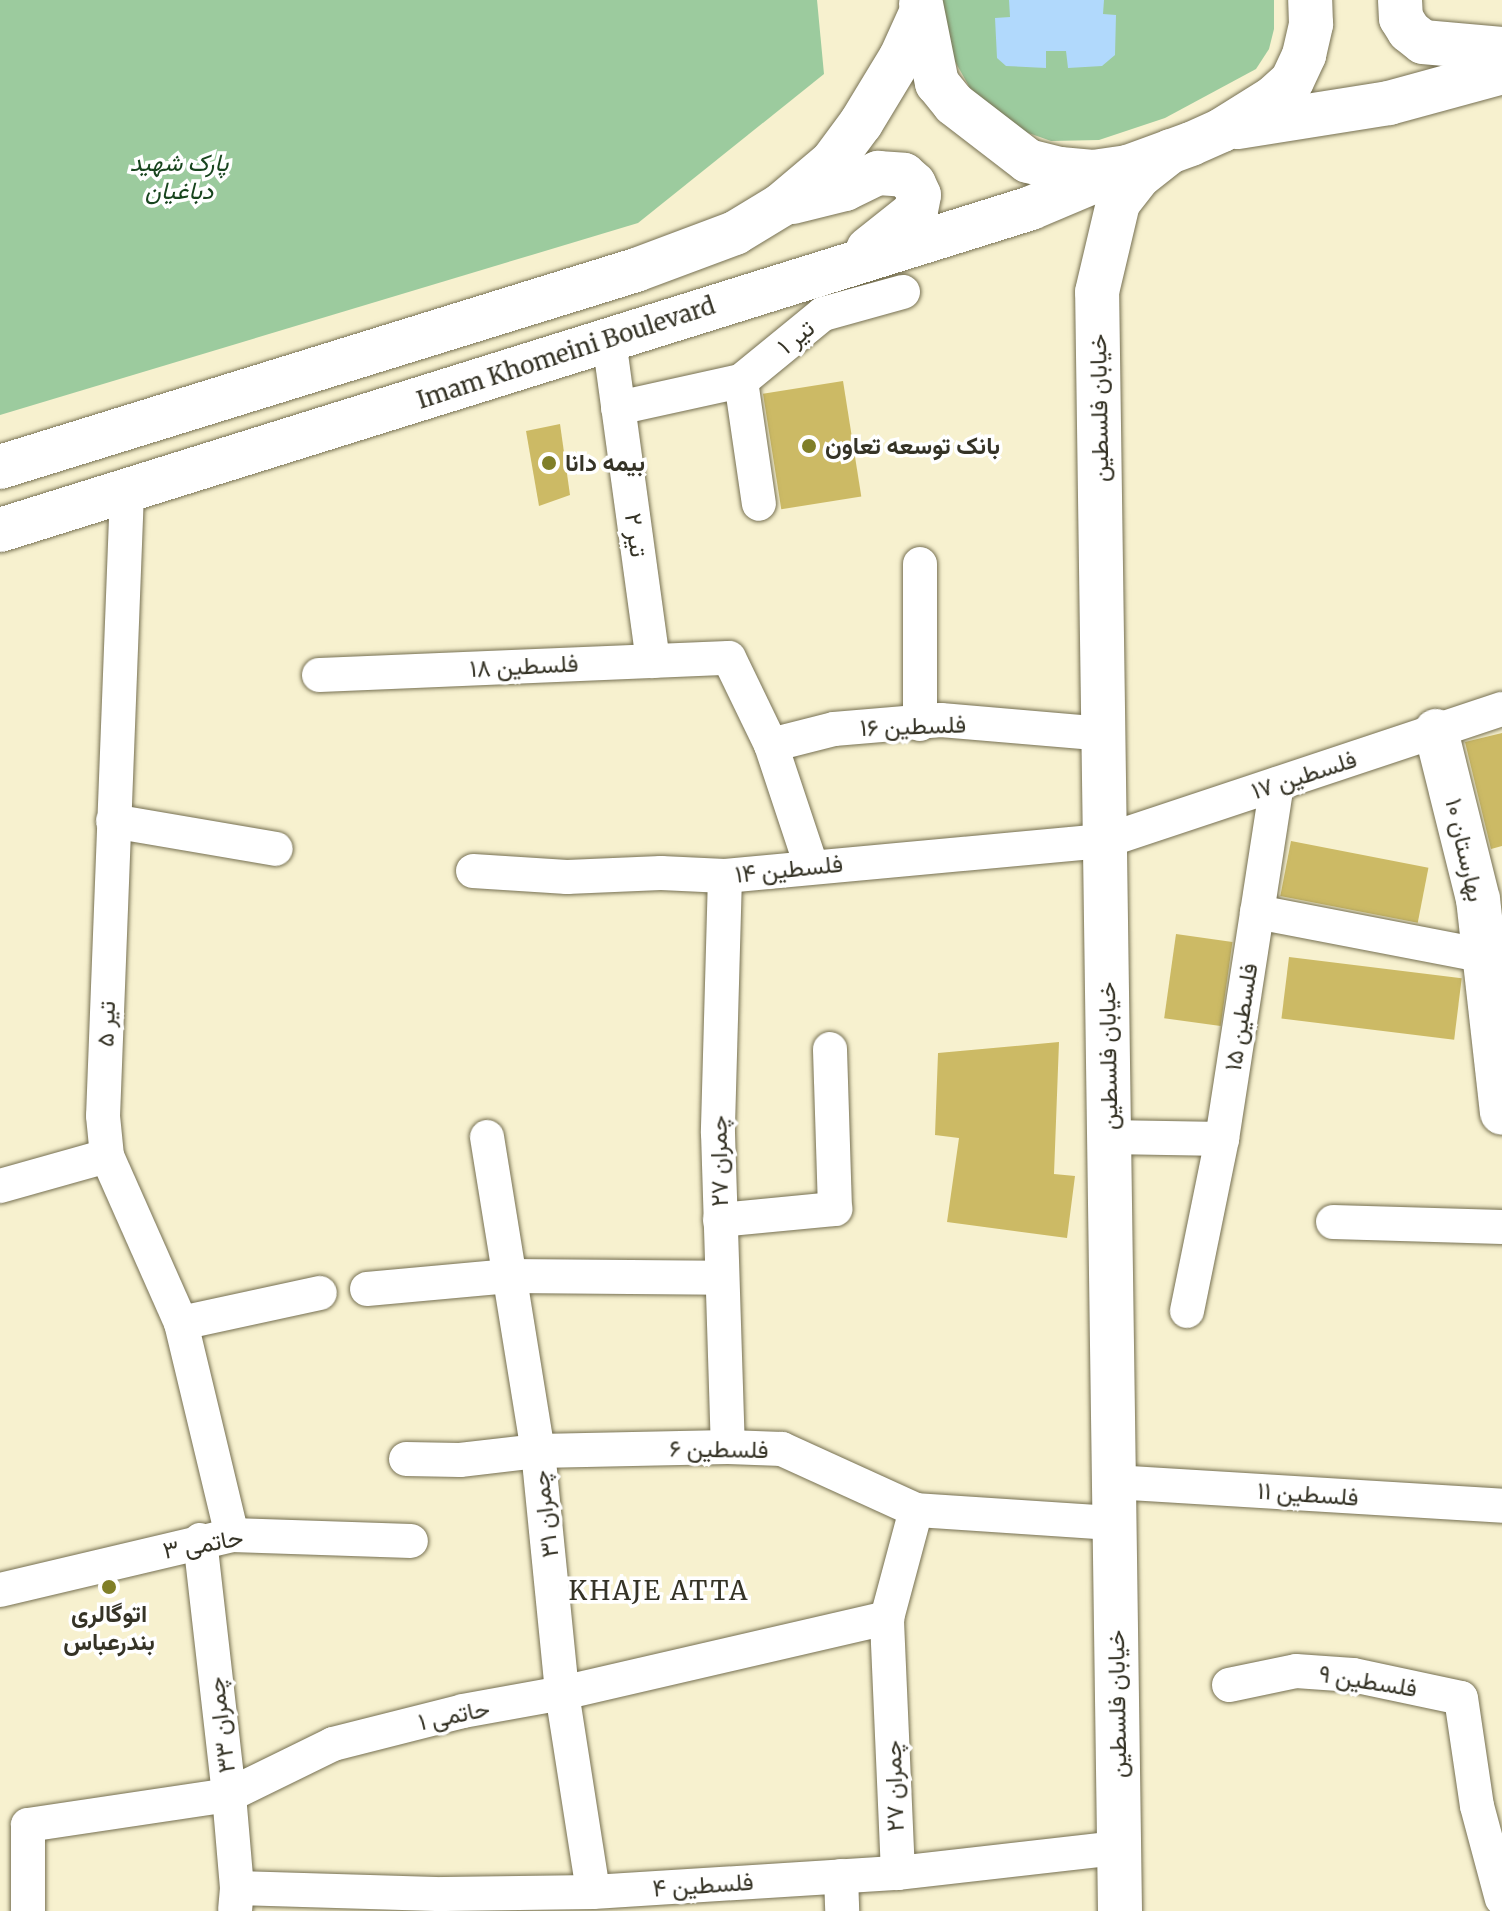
<!DOCTYPE html>
<meta charset="utf-8">
<style>
body{margin:0}
#map{position:relative;width:1502px;height:1911px;overflow:hidden;background:#f7f1cf;font-family:Merriweather,Vazirmatn,serif}
div>[style]{position:absolute}
.green>*{inset:0;background:#9ccb9e}
.water>*{inset:0;background:#b1d9fc}
.building>*{inset:0;background:#ccba65;transform-origin:0 0}
.roads{filter:drop-shadow(0 0 2px #767052) drop-shadow(0 0 2px #767052)}
.street>*{height:34px;margin:-17px;padding:0 17px;transform-origin:17px;border-radius:17px;background:#fff}
.secondary>*{height:44px;margin:-22px;padding:0 22px;transform-origin:22px;border-radius:22px;background:#fff}
.primary>*{height:44px;margin:-22px;padding:0 22px;transform-origin:22px;border-radius:22px;background:#fff}
.dots>*{width:22px;height:22px;translate:-50% -50%;box-sizing:border-box;border:4px solid #fff;border-radius:50%}
span{translate:-50% -50%;white-space:nowrap;text-align:center;line-height:1.15;-webkit-text-stroke:7px #fff;paint-order:stroke}
.park-label{font-size:24px;color:#17441d;font-style:italic}
.street-label{font-size:24px;color:#353326}
.poi-label{font-size:24px;color:#353326;font-weight:700}
.left{translate:0 -50%;text-align:left}
.neighbourhood-label{font-size:26px;color:#353326;letter-spacing:2px}
</style>
<div id="map">
<div class="green">
<i style="clip-path:polygon(0 0,817px 0,824px 74px,638px 223px,0 415px)"></i>
<i style="clip-path:polygon(942px 0,1274px 0,1274px 29px,1269px 49px,1256px 69px,1165px 118px,1099px 140px,1051px 141px,1023px 131px,989px 108px,970px 88px,949px 51px)"></i>
</div>
<div class="water">
<i style="clip-path:polygon(1009px 0,1104px 0,1103px 14px,1116px 15px,1115px 55px,1102px 66px,1068px 68px,1066px 51px,1046px 51px,1046px 68px,1006px 66px,997px 58px,995px 18px,1010px 17px)"></i>
</div>
<div class="building">
<i style="left:843px;top:381px;width:117px;height:81px;rotate:81deg"></i>
<i style="clip-path:polygon(560px 424px,570px 495px,539px 506px,526px 431px)"></i>
<i style="clip-path:polygon(1502px 733px,1502px 846px,1491px 849px,1465px 742px)"></i>
<i style="left:1291px;top:841px;width:140px;height:56px;rotate:11deg"></i>
<i style="left:1176px;top:934px;width:57px;height:85px;rotate:8deg"></i>
<i style="left:1289px;top:957px;width:174px;height:62px;rotate:7deg"></i>
<i style="clip-path:polygon(1059px 1042px,1054px 1174px,1075px 1176px,1067px 1238px,947px 1222px,959px 1138px,935px 1135px,938px 1053px)"></i>
</div>
<div class="roads">
<div class="street">
<i style="left:609px;top:340px;width:324px;rotate:82.2deg"></i>
<i style="left:741px;top:381px;width:124px;rotate:81.7deg"></i>
<i style="left:618px;top:408px;width:126px;rotate:-12.4deg"></i>
<i style="left:741px;top:381px;width:106px;rotate:-39.3deg"></i>
<i style="left:823px;top:314px;width:83px;rotate:-15.4deg"></i>
<i style="left:127px;top:492px;width:624px;rotate:92.2deg"></i>
<i style="left:103px;top:1116px;width:40px;rotate:84.3deg"></i>
<i style="left:107px;top:1156px;width:183px;rotate:66.1deg"></i>
<i style="left:181px;top:1323px;width:218px;rotate:76.5deg"></i>
<i style="left:319px;top:675px;width:410px;rotate:-2.4deg"></i>
<i style="left:729px;top:658px;width:97px;rotate:64.2deg"></i>
<i style="left:771px;top:745px;width:126px;rotate:71.6deg"></i>
<i style="left:920px;top:724px;width:160px;rotate:-90deg"></i>
<i style="left:771px;top:745px;width:65px;rotate:-14.3deg"></i>
<i style="left:834px;top:729px;width:107px;rotate:-4.8deg"></i>
<i style="left:941px;top:720px;width:163px;rotate:4.9deg"></i>
<i style="left:113px;top:821px;width:165px;rotate:9.7deg"></i>
<i style="left:473px;top:871px;width:94px;rotate:3.7deg"></i>
<i style="left:567px;top:877px;width:94px;rotate:-2.4deg"></i>
<i style="left:661px;top:873px;width:64px;rotate:2.7deg"></i>
<i style="left:725px;top:876px;width:382px;rotate:-5.3deg"></i>
<i style="left:1105px;top:841px;width:418px;rotate:-18.4deg"></i>
<i style="left:725px;top:876px;width:257px;rotate:91.6deg"></i>
<i style="left:718px;top:1133px;width:314px;rotate:88.2deg"></i>
<i style="left:1257px;top:912px;width:232px;rotate:10.9deg"></i>
<i style="left:487px;top:1137px;width:318px;rotate:80.8deg"></i>
<i style="left:538px;top:1451px;width:243px;rotate:84.3deg"></i>
<i style="left:562px;top:1693px;width:201px;rotate:81.1deg"></i>
<i style="left:1110px;top:1137px;width:112px;rotate:1deg"></i>
<i style="left:1222px;top:1139px;width:359px;rotate:-81.2deg"></i>
<i style="left:0;top:1186px;width:111px;rotate:-15.7deg"></i>
<i style="left:720px;top:1220px;width:116px;rotate:-5.5deg"></i>
<i style="left:835px;top:1209px;width:160px;rotate:-91.8deg"></i>
<i style="left:1333px;top:1222px;width:169px;rotate:1.7deg"></i>
<i style="left:367px;top:1289px;width:143px;rotate:-5.2deg"></i>
<i style="left:509px;top:1276px;width:212px;rotate:0.5deg"></i>
<i style="left:1187px;top:1311px;width:176px;rotate:-78.5deg"></i>
<i style="left:181px;top:1323px;width:142px;rotate:-12.2deg"></i>
<i style="left:406px;top:1459px;width:54px;rotate:1.1deg"></i>
<i style="left:460px;top:1460px;width:79px;rotate:-6.6deg"></i>
<i style="left:538px;top:1451px;width:190px;rotate:-1.2deg"></i>
<i style="left:728px;top:1447px;width:54px;rotate:2.1deg"></i>
<i style="left:782px;top:1449px;width:147px;rotate:24.5deg"></i>
<i style="left:916px;top:1510px;width:198px;rotate:3.8deg"></i>
<i style="left:1114px;top:1482px;width:389px;rotate:3.5deg"></i>
<i style="left:200px;top:1540px;width:257px;rotate:83.5deg"></i>
<i style="left:229px;top:1795px;width:93px;rotate:85.1deg"></i>
<i style="left:237px;top:1888px;width:21px;rotate:95deg"></i>
<i style="left:0;top:1590px;width:238px;rotate:-13.3deg"></i>
<i style="left:232px;top:1535px;width:179px;rotate:1.9deg"></i>
<i style="left:1229px;top:1685px;width:68px;rotate:-11.8deg"></i>
<i style="left:1296px;top:1671px;width:57px;rotate:4deg"></i>
<i style="left:1353px;top:1675px;width:110px;rotate:12deg"></i>
<i style="left:1461px;top:1698px;width:109px;rotate:81.6deg"></i>
<i style="left:1477px;top:1806px;width:96px;rotate:75deg"></i>
<i style="left:898px;top:1873px;width:255px;rotate:-92.5deg"></i>
<i style="left:887px;top:1618px;width:112px;rotate:-75deg"></i>
<i style="left:841px;top:1876px;width:35px;rotate:88deg"></i>
<i style="left:237px;top:1888px;width:207px;rotate:1.7deg"></i>
<i style="left:444px;top:1894px;width:149px;rotate:-0.8deg"></i>
<i style="left:593px;top:1892px;width:306px;rotate:-3.6deg"></i>
<i style="left:898px;top:1873px;width:222px;rotate:-6.5deg"></i>
<i style="left:28px;top:1911px;width:86px;rotate:-90deg"></i>
<i style="left:28px;top:1825px;width:203px;rotate:-8.5deg"></i>
<i style="left:229px;top:1795px;width:116px;rotate:-26.1deg"></i>
<i style="left:333px;top:1744px;width:134px;rotate:-14.2deg"></i>
<i style="left:463px;top:1711px;width:101px;rotate:-10.3deg"></i>
<i style="left:562px;top:1693px;width:334px;rotate:-13deg"></i>
</div>
<div class="secondary">
<i style="left:1436px;top:731px;width:173px;rotate:76deg"></i>
<i style="left:1478px;top:899px;width:215px;rotate:83.6deg"></i>
<i style="left:1120px;top:1911px;width:1619px;rotate:-90.81deg"></i>
<i style="left:1097px;top:292px;width:91px;rotate:-76.7deg"></i>
<i style="left:1118px;top:203px;width:33px;rotate:-52deg"></i>
<i style="left:1138px;top:177px;width:42px;rotate:-38.2deg"></i>
</div>
<div class="primary">
<i style="left:1400px;top:0;width:18px;rotate:87deg"></i>
<i style="left:1401px;top:18px;width:15px;rotate:58deg"></i>
<i style="left:1409px;top:31px;width:18px;rotate:38deg"></i>
<i style="left:1423px;top:42px;width:79px;rotate:5.1deg"></i>
<i style="left:921px;top:4px;width:81px;rotate:78.6deg"></i>
<i style="left:937px;top:83px;width:27px;rotate:51deg"></i>
<i style="left:954px;top:104px;width:93px;rotate:37.6deg"></i>
<i style="left:1028px;top:161px;width:33px;rotate:14deg"></i>
<i style="left:1060px;top:169px;width:33px;rotate:5deg"></i>
<i style="left:1093px;top:172px;width:35px;rotate:-8deg"></i>
<i style="left:1128px;top:167px;width:67px;rotate:-20.1deg"></i>
<i style="left:1191px;top:144px;width:34px;rotate:-24deg"></i>
<i style="left:1222px;top:130px;width:60px;rotate:-32.1deg"></i>
<i style="left:1273px;top:98px;width:25px;rotate:-42deg"></i>
<i style="left:1292px;top:81px;width:29px;rotate:-65deg"></i>
<i style="left:1304px;top:55px;width:32px;rotate:-77deg"></i>
<i style="left:1311px;top:24px;width:24px;rotate:-92deg"></i>
<i style="left:1238px;top:127px;width:153px;rotate:-9deg"></i>
<i style="left:1389px;top:103px;width:117px;rotate:-15.3deg"></i>
<i style="left:793px;top:202px;width:54px;rotate:-14deg"></i>
<i style="left:845px;top:189px;width:37px;rotate:-26deg"></i>
<i style="left:878px;top:173px;width:26px;rotate:4deg"></i>
<i style="left:904px;top:175px;width:13px;rotate:42deg"></i>
<i style="left:914px;top:184px;width:12px;rotate:66deg"></i>
<i style="left:919px;top:195px;width:16px;rotate:101deg"></i>
<i style="left:916px;top:211px;width:61px;rotate:141.6deg"></i>
<i style="left:0;top:467px;width:666px;rotate:-17.21deg"></i>
<i style="left:636px;top:270px;width:106px;rotate:-20.5deg"></i>
<i style="left:735px;top:233px;width:54px;rotate:-31.3deg"></i>
<i style="left:781px;top:205px;width:67px;rotate:-40.1deg"></i>
<i style="left:832px;top:162px;width:49px;rotate:-53.4deg"></i>
<i style="left:861px;top:123px;width:77px;rotate:-58.8deg"></i>
<i style="left:901px;top:57px;width:48px;rotate:-65.6deg"></i>
<i style="left:0;top:530px;width:1080px;rotate:-17.34deg"></i>
<i style="left:1031px;top:208px;width:105px;rotate:-22.9deg"></i>
</div>
</div>
<div class="dots">
<i style="left:809px;top:446px;background:#807f28"></i>
<i style="left:549px;top:463px;background:#807f28"></i>
<i style="left:109px;top:1587px;background:#807f28"></i>
</div>
<div class="park-label">
<span style="left:179px;top:177px">پارک شهید<br>دباغیان</span>
</div>
<div class="street-label">
<span style="left:796px;top:337px;rotate:-39deg">تیر ۱</span>
<span style="left:566px;top:353px;rotate:-18deg">Imam Khomeini Boulevard</span>
<span style="left:1099px;top:408px;rotate:-91deg">خیابان فلسطین</span>
<span style="left:636px;top:535px;rotate:82deg">تیر ۲</span>
<span style="left:524px;top:666px;rotate:-3deg">فلسطین ۱۸</span>
<span style="left:913px;top:726px;rotate:-2deg">فلسطین ۱۶</span>
<span style="left:1304px;top:775px;rotate:-18deg">فلسطین ۱۷</span>
<span style="left:1465px;top:850px;rotate:77deg">بهارستان ۱۰</span>
<span style="left:789px;top:869px;rotate:-6deg">فلسطین ۱۴</span>
<span style="left:1241px;top:1017px;rotate:-81deg">فلسطین ۱۵</span>
<span style="left:106px;top:1024px;rotate:-88deg">تیر ۵</span>
<span style="left:1108px;top:1056px;rotate:-91deg">خیابان فلسطین</span>
<span style="left:719px;top:1161px;rotate:-91deg">چمران ۲۷</span>
<span style="left:719px;top:1449px;rotate:1deg">فلسطین ۶</span>
<span style="left:1308px;top:1494px;rotate:4deg">فلسطین ۱۱</span>
<span style="left:545px;top:1514px;rotate:-97deg">چمران ۳۱</span>
<span style="left:203px;top:1544px;rotate:-10deg">حاتمی ۳</span>
<span style="left:1368px;top:1681px;rotate:9deg">فلسطین ۹</span>
<span style="left:1117px;top:1704px;rotate:-91deg">خیابان فلسطین</span>
<span style="left:454px;top:1715px;rotate:-12deg">حاتمی ۱</span>
<span style="left:221px;top:1725px;rotate:-97deg">چمران ۳۳</span>
<span style="left:894px;top:1786px;rotate:-92deg">چمران ۲۷</span>
<span style="left:703px;top:1885px;rotate:-4deg">فلسطین ۴</span>
</div>
<div class="poi-label">
<span class="left" style="left:825px;top:446px">بانک توسعه تعاون</span>
<span class="left" style="left:565px;top:463px">بیمه دانا</span>
<span style="left:109px;top:1628px">اتوگالری<br>بندرعباس</span>
</div>
<div class="neighbourhood-label">
<span style="left:659px;top:1591px">KHAJE ATTA</span>
</div>
</div>
